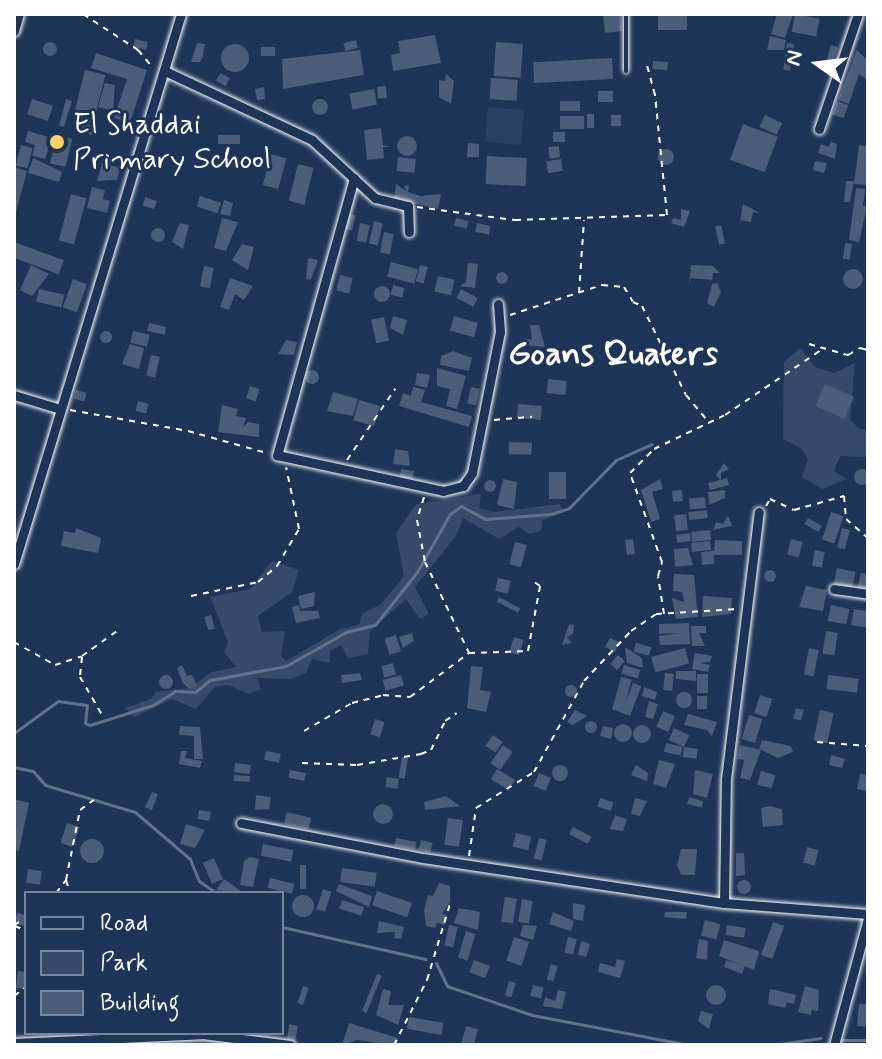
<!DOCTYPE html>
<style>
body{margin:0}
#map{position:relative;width:882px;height:1059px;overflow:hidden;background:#1d3557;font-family:Mynerve,sans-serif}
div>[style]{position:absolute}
.built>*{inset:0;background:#2a4161;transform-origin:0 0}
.green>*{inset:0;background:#364b69}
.stream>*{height:3px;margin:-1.5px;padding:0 1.5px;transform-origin:1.5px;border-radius:1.5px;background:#617289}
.building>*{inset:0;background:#4a5d79;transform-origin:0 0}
.round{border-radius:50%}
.path>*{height:2px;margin-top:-1px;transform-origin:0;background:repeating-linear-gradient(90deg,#fff 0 6px,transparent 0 12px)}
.roads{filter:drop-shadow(0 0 2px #fff) drop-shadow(0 0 2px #fff)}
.lane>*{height:4px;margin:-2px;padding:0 2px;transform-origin:2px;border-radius:2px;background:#1d3557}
.street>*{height:9px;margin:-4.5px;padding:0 4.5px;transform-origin:4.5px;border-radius:4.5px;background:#1d3557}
.dots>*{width:22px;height:22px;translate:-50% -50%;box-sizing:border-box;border:4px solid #1d3557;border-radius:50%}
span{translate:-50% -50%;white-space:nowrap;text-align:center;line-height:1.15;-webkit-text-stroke:6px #1d3557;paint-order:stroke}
.poi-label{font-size:30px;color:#fff}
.left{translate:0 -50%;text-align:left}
.quarter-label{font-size:34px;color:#fff;font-weight:700}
.frame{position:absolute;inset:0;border:16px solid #fff;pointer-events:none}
.legend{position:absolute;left:24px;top:891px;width:260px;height:144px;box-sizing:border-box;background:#1d3557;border:2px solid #77869a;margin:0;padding:10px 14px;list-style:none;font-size:24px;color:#fff}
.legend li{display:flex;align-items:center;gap:16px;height:40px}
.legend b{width:40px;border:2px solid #77869a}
.north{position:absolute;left:778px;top:24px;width:80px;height:80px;-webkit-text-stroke:6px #1d3557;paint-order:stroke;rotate:284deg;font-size:22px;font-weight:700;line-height:32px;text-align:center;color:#fff}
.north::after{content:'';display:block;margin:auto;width:28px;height:36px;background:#fff;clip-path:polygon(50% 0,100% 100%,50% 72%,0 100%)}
</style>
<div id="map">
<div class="built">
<i style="left:488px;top:107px;width:36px;height:35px;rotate:5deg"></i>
</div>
<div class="green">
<i style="clip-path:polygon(800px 348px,815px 367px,834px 373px,855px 363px,850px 419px,858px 428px,868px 430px,868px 457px,840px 456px,834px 471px,847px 479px,822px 489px,802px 477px,808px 459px,801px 448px,783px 439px,784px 362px)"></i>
<i style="clip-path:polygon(481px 494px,479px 508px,493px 512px,560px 504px,563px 512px,542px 520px,541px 531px,530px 534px,518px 527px,499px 539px,463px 518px,456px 536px,415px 587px,429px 614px,420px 619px,406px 599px,370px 631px,368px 654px,348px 658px,341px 645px,330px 651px,330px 663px,312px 659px,306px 673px,291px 679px,257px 678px,261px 689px,249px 694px,228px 685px,215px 687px,196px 709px,172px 699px,135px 717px,125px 708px,151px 699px,155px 692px,189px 688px,212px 672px,236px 667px,224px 652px,228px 642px,210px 597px,250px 589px,272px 561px,299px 570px,292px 592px,258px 616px,262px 632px,285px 631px,281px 656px,286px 661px,340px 629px,359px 625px,362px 613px,380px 605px,404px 576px,396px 533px,416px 504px)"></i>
</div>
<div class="stream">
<i style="left:14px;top:733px;width:54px;rotate:-36deg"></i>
<i style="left:58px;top:701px;width:29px;rotate:8deg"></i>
<i style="left:87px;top:705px;width:18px;rotate:96deg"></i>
<i style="left:85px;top:723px;width:5px;rotate:22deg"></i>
<i style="left:90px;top:725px;width:66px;rotate:-17.6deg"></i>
<i style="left:153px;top:705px;width:26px;rotate:-32deg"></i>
<i style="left:175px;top:691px;width:20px;rotate:3deg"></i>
<i style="left:195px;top:692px;width:19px;rotate:-39deg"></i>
<i style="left:210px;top:680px;width:77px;rotate:-10.4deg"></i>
<i style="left:286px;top:666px;width:69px;rotate:-29.5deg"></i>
<i style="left:346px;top:632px;width:30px;rotate:-14deg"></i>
<i style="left:375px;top:625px;width:68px;rotate:-51.6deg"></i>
<i style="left:417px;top:572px;width:67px;rotate:-60.4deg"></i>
<i style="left:450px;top:514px;width:14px;rotate:-36deg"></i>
<i style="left:461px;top:506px;width:27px;rotate:28deg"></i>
<i style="left:485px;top:519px;width:66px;rotate:-4.3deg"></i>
<i style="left:551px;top:514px;width:19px;rotate:-18deg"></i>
<i style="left:569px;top:508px;width:67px;rotate:-45.6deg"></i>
<i style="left:616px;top:460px;width:39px;rotate:-24deg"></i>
<i style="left:14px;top:767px;width:19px;rotate:12deg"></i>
<i style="left:33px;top:771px;width:18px;rotate:49deg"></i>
<i style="left:45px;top:785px;width:94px;rotate:16.7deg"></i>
<i style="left:135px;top:812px;width:72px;rotate:40.5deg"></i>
<i style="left:190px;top:859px;width:24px;rotate:68deg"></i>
<i style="left:199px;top:881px;width:21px;rotate:35deg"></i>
<i style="left:282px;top:927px;width:147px;rotate:12.6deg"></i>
<i style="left:436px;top:963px;width:25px;rotate:64deg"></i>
<i style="left:447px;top:986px;width:90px;rotate:18.8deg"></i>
<i style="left:532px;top:1015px;width:160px;rotate:10.8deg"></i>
<i style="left:837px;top:1040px;width:31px"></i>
<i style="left:730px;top:1045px;width:24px"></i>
<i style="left:773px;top:1045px;width:48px;rotate:-8.5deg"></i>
</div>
<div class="building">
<i style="clip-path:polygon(603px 14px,621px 14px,622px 31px,605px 33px)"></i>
<i style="left:658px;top:14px;width:29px;height:16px"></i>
<i style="clip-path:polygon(777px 14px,793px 14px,785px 38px,771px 34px)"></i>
<i style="left:795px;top:14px;width:25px;height:18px;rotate:11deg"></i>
<i style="clip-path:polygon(435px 35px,441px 63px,393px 71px,391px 55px,400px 53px,398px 41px)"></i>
<i style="clip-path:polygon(770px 36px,786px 40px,784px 50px,767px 50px)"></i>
<i style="left:135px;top:39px;width:13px;height:8px;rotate:13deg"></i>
<i style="left:356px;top:40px;width:8px;height:13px;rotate:76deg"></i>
<i class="round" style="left:43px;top:42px;width:14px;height:14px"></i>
<i style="left:496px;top:42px;width:27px;height:34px;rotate:4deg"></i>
<i style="clip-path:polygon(197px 43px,205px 44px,203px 56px,200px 62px,191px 62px)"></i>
<i style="left:787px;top:43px;width:7px;height:27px;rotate:8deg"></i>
<i class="round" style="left:221px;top:44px;width:28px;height:28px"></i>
<i style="left:831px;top:45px;width:7px;height:15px;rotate:16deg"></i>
<i style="left:275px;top:47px;width:9px;height:14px;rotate:90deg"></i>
<i style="clip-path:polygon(360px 50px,364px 75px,283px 89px,282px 59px)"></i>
<i style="clip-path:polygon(857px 50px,868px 61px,868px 81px,859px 74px,849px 104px,838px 100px)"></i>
<i style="clip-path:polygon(96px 53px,147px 70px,130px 123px,114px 118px,127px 79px,91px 68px)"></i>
<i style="left:612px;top:58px;width:21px;height:79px;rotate:87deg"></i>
<i style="left:653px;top:61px;width:15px;height:8px;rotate:4deg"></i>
<i style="left:85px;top:70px;width:21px;height:41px;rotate:14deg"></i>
<i style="left:220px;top:73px;width:11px;height:9px;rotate:27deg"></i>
<i style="clip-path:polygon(446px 74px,454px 81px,451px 104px,439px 97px,439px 80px,445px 81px)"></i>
<i style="left:491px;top:78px;width:27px;height:21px;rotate:4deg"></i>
<i style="clip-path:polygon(105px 83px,115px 85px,113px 111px,98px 107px)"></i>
<i style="left:386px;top:86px;width:12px;height:9px;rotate:85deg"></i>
<i style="clip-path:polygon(264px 87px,265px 99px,257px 100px,255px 89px)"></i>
<i style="left:374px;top:89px;width:16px;height:25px;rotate:79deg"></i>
<i style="left:598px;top:91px;width:15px;height:11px"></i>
<i class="round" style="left:312px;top:99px;width:16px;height:16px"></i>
<i style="left:32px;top:99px;width:22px;height:16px;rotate:18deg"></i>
<i style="clip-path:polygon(66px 99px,72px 101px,64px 127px,59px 126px)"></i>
<i style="left:560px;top:101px;width:20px;height:10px"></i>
<i style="left:837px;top:101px;width:12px;height:14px;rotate:20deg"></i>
<i style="left:587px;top:114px;width:7px;height:14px"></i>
<i style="left:611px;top:115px;width:10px;height:11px"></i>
<i style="left:765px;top:115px;width:19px;height:13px;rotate:25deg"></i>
<i style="left:584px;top:116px;width:13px;height:24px;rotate:90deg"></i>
<i style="left:77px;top:121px;width:21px;height:9px;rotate:17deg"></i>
<i style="left:743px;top:124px;width:37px;height:38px;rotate:20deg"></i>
<i style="clip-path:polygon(381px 128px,383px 145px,390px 147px,383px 147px,384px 158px,367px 160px,364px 130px)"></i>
<i style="clip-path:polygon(28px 131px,52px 138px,45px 159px,32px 156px,35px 145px,25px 142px)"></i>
<i style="left:553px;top:132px;width:12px;height:10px"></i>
<i style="left:57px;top:135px;width:16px;height:29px;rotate:14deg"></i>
<i style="left:218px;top:135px;width:22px;height:9px"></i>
<i class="round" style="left:397px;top:136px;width:20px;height:20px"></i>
<i style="clip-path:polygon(831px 142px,837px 144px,835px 159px,818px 153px,821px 144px,829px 147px)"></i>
<i style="clip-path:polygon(468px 143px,479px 144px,479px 157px,467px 157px)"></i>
<i style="left:21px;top:145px;width:12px;height:21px;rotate:14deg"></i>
<i style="clip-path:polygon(859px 145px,868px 146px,868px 185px,854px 184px)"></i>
<i style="clip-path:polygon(559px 146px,560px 157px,550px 159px,548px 147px)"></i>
<i class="round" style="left:658px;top:149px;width:16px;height:16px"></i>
<i style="left:271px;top:154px;width:16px;height:32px;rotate:15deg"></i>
<i style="left:487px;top:156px;width:40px;height:28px;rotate:3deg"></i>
<i style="left:398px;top:157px;width:18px;height:14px;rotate:6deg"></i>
<i style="clip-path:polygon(33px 158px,62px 172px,59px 182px,28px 173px)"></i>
<i style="left:561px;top:159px;width:12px;height:15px;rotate:81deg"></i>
<i style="clip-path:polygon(815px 161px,827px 163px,824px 173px,813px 170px)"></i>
<i style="clip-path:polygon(102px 163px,120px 168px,117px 180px,97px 181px)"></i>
<i style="left:298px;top:164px;width:16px;height:38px;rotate:14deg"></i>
<i style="clip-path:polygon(14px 167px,27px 171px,15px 216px,14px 216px)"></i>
<i style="clip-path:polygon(846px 181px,854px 181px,850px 202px,844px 202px)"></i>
<i style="clip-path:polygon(396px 184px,406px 191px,404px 186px,409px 185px,408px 192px,421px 196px,441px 194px,438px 209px,394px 199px)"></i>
<i style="clip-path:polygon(92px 187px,105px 190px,103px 199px,110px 201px,107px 213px,87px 208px)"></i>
<i style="clip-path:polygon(856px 188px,865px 189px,863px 206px,867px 206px,859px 242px,849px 240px)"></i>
<i style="left:71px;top:194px;width:16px;height:48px;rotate:15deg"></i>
<i style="left:200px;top:196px;width:22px;height:11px;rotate:18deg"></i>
<i style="clip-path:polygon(145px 197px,157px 201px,154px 209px,143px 206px)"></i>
<i style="clip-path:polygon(224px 200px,233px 203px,230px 216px,220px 214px)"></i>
<i style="clip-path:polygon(743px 204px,760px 213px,753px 212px,751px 222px,741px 220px,739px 227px)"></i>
<i style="clip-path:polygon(681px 209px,690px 211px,684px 227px,671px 223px,673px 218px,681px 220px)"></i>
<i style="left:347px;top:213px;width:9px;height:16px;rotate:13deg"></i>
<i style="clip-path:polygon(222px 218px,238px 222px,226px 251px,214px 248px)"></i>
<i style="left:456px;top:218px;width:13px;height:8px;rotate:13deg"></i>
<i style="left:374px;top:221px;width:9px;height:23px;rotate:13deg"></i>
<i style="clip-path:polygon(180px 223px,189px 225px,183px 249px,172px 242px)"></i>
<i style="left:360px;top:223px;width:10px;height:18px;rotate:11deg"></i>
<i style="left:477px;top:223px;width:14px;height:9px;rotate:12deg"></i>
<i style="left:721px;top:225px;width:19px;height:6px;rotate:78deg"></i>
<i class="round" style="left:151px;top:228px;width:14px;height:14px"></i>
<i style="left:384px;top:232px;width:10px;height:21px;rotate:11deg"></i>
<i style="left:14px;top:242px;width:53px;height:15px;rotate:20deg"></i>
<i style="left:845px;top:243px;width:7px;height:16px;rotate:8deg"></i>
<i style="clip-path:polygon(242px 244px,254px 247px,248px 270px,232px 260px)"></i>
<i style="clip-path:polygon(308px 258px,318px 260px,311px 280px,306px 279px)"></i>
<i style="left:391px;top:262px;width:28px;height:15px;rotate:15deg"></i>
<i style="clip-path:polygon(468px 263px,478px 264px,475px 288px,460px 286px,466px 282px)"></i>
<i style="clip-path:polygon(31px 265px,49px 274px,32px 296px,20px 290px)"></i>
<i style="left:420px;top:265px;width:8px;height:17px;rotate:14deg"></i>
<i style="clip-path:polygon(691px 265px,713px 266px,720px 273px,713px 273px,712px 280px,691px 278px,689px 285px)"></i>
<i style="left:204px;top:266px;width:10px;height:21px;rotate:11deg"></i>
<i class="round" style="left:843px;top:269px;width:20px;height:20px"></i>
<i class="round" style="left:496px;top:272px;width:12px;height:12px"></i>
<i style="left:340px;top:275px;width:13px;height:16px;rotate:13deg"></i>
<i style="left:438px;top:276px;width:17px;height:16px;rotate:13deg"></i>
<i style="clip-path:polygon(230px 278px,253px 286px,244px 300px,235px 294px,229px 310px,220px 307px)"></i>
<i style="left:73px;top:279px;width:15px;height:30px;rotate:20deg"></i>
<i style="clip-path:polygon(717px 283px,721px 292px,714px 307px,707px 303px,712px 284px)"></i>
<i style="left:393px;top:285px;width:12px;height:10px;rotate:14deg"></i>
<i class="round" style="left:374px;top:286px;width:16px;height:16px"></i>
<i style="left:39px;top:289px;width:26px;height:13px;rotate:13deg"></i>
<i style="left:461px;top:289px;width:19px;height:10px;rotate:28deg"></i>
<i style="clip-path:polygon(393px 316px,407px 320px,403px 335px,390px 328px)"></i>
<i style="left:454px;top:316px;width:25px;height:15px;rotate:16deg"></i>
<i style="left:384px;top:317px;width:24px;height:13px;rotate:78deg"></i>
<i style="left:149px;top:323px;width:18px;height:8px;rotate:13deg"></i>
<i style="clip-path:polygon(530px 325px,539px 325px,545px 347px,523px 345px,524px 338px,532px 340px)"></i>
<i class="round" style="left:100px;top:331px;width:12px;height:12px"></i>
<i style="left:133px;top:331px;width:17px;height:12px;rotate:13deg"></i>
<i style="clip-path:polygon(286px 340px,297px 342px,294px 355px,278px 354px)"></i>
<i style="clip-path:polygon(130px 344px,144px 348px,139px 369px,122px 364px)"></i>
<i style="clip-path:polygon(453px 351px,472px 358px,469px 371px,440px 365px,441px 356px)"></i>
<i style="left:151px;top:355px;width:9px;height:21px;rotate:13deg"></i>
<i style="clip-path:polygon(437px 368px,466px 376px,457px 409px,446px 406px,450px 389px,437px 386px)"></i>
<i class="round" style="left:305px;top:370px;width:14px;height:14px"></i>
<i style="clip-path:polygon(417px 373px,430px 375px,427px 388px,415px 385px)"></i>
<i style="left:548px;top:379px;width:19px;height:14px;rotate:6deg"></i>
<i style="left:825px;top:384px;width:32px;height:24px;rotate:24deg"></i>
<i style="left:250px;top:386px;width:10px;height:13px;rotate:17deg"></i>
<i style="clip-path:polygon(413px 387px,425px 390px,421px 402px,472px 416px,469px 427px,399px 406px,403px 393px,411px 396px)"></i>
<i style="left:471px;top:387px;width:9px;height:17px;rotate:13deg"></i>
<i style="left:76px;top:390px;width:11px;height:9px;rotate:15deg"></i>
<i style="clip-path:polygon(333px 392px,358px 399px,353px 416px,327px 411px)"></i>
<i style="left:359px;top:400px;width:22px;height:21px;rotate:16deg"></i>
<i style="left:138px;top:401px;width:11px;height:10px;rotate:15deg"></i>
<i style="left:518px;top:404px;width:24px;height:14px;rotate:5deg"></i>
<i style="clip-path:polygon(222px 405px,238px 409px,236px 416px,246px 418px,243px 427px,248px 422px,259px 424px,259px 437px,218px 432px)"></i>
<i style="left:509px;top:442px;width:23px;height:12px;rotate:2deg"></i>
<i style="clip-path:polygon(395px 449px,408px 451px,410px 466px,393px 464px)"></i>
<i style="clip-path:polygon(724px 463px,729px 469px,721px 473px,721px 480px,727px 478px,729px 485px,710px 490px,708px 483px,720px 480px,716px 475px)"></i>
<i style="left:401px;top:469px;width:13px;height:8px;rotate:9deg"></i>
<i class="round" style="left:854px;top:469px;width:16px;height:16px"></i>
<i style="left:549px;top:472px;width:17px;height:27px"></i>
<i style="clip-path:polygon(503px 479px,517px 482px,514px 509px,497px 505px)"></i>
<i style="clip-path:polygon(660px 479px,663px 489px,652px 492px,660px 519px,651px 522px,641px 490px)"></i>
<i class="round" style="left:484px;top:480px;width:12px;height:12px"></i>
<i style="left:682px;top:490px;width:11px;height:10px;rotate:85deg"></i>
<i style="clip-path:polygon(725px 490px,725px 498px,709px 505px,708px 492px)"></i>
<i style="left:705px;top:497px;width:11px;height:16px;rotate:85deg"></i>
<i style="left:707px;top:510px;width:8px;height:19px;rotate:83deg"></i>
<i style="left:831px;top:512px;width:13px;height:29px;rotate:18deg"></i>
<i style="left:686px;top:514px;width:16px;height:12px;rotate:83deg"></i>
<i style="clip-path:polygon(728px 516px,732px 526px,713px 530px,716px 522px,723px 524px)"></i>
<i style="left:808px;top:518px;width:16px;height:7px;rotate:30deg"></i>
<i style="clip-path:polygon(76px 528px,101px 538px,98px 553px,61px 546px,64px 531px,75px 533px)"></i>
<i style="left:842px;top:528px;width:8px;height:20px;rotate:14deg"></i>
<i style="left:710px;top:530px;width:10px;height:19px;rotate:84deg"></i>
<i style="left:690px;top:533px;width:8px;height:14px;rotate:83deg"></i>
<i style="left:633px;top:539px;width:15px;height:8px;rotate:82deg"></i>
<i style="left:791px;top:539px;width:12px;height:16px;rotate:14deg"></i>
<i style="clip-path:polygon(715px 540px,742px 541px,742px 555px,714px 555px,714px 564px,702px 565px,701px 552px,714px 551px)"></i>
<i style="left:710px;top:541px;width:9px;height:19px;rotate:84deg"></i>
<i style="left:515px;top:542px;width:12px;height:23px;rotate:14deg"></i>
<i style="clip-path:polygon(688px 548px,693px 565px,675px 567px,674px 549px)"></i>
<i style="left:815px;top:550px;width:10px;height:16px;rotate:11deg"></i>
<i style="left:837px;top:568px;width:19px;height:16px;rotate:12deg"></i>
<i class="round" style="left:764px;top:570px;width:12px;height:12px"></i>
<i style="clip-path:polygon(861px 573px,868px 574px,868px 591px,857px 589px)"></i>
<i style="clip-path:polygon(674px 574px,694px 575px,698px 617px,676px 619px,672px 598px,684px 602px,682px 592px,673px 591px)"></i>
<i style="left:498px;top:578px;width:13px;height:13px;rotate:13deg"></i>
<i style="clip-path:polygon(806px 586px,827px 590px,823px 611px,799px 607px)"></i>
<i style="clip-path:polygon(315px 592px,314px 606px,301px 609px,298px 596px)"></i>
<i style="clip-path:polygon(703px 596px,732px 598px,731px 614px,702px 617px)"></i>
<i style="left:499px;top:597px;width:24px;height:5px;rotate:28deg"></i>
<i style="clip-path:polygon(299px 605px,300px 611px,318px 611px,320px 618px,296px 623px,292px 607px)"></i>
<i style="left:831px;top:605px;width:19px;height:16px;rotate:12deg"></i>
<i style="clip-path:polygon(854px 609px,868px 611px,868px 628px,851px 625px)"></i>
<i style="left:211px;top:615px;width:14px;height:7px;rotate:73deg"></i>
<i style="clip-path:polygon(689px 623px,690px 644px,660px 645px,659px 636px,679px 633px,659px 634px,659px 624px)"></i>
<i style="clip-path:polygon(569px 624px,574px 625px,573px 634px,567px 637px,572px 643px,562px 645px)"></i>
<i style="clip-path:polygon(691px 626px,706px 626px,706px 633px,699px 633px,705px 646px,692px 646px)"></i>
<i style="left:826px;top:631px;width:12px;height:23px;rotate:9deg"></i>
<i style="clip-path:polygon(412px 633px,414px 641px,403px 648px,399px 637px)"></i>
<i style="left:396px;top:635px;width:17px;height:12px;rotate:73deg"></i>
<i style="left:514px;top:637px;width:10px;height:16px;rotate:17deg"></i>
<i style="clip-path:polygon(610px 638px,619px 642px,615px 652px,605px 647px)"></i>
<i style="left:636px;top:643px;width:16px;height:9px;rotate:15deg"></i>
<i style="clip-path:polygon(625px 647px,642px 658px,643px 668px,627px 663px)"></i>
<i style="left:685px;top:648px;width:16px;height:35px;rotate:75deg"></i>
<i style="left:809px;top:648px;width:10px;height:27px;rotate:11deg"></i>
<i style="clip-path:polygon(695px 653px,712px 656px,710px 662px,700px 663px,710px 665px,708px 672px,692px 669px)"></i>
<i style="left:618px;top:655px;width:9px;height:12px;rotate:41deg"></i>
<i style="left:393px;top:663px;width:12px;height:12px;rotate:76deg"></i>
<i style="clip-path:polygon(182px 665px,187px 676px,192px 675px,197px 686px,189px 689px,183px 683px,177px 668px)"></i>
<i style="left:624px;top:665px;width:17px;height:9px;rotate:17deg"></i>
<i style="clip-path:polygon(471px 666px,483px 667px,480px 690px,491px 692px,486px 712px,467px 708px)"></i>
<i style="clip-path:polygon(676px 671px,696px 671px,696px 681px,676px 679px)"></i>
<i style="clip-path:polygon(360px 673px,362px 680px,342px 683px,341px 675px)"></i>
<i style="left:665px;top:673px;width:9px;height:17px;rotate:6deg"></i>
<i style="left:697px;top:674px;width:11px;height:19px"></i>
<i style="left:401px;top:675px;width:11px;height:19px;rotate:75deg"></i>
<i style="left:828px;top:675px;width:31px;height:14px;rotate:7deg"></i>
<i class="round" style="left:159px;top:675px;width:14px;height:14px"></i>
<i style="left:621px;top:677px;width:11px;height:34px;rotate:15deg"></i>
<i style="left:633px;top:683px;width:9px;height:32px;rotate:21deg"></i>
<i class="round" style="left:565px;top:685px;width:12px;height:12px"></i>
<i style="clip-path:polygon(644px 687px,657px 692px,655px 700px,642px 696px)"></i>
<i class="round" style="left:676px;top:692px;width:16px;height:16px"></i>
<i style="left:760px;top:695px;width:13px;height:19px;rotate:18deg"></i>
<i style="left:697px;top:696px;width:10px;height:13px"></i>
<i style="clip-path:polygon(649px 701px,658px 704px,653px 719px,645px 717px)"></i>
<i style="left:796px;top:708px;width:8px;height:11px;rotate:14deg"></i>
<i style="clip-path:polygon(575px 710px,587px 716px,573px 725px,567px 722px)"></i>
<i style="left:820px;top:710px;width:14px;height:31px;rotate:12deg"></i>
<i style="left:663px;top:711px;width:13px;height:17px;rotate:23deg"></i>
<i style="clip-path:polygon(688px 714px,717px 722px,712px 736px,707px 730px,684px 725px)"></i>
<i style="left:749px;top:715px;width:14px;height:25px;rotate:17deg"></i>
<i style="left:375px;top:719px;width:10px;height:16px;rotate:17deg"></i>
<i class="round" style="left:585px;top:721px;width:12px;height:12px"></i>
<i class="round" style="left:614px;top:724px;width:18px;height:18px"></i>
<i class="round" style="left:633px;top:725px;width:18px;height:18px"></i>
<i style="clip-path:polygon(180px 726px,200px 727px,203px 759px,194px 759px,194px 736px,179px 735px)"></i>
<i style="clip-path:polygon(603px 726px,613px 728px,611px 739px,600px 736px)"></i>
<i style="left:674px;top:728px;width:17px;height:13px;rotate:25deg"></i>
<i style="left:493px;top:735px;width:12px;height:13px;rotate:35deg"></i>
<i style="clip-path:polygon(762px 740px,791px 746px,793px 752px,778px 758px,759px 749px)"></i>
<i style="left:666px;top:743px;width:17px;height:9px;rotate:13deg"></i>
<i style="left:503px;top:745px;width:12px;height:22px;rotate:35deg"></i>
<i style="clip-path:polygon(740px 745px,761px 750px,750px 780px,740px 778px,744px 760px,737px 759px)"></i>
<i style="left:684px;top:747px;width:14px;height:10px;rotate:8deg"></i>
<i style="clip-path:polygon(181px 751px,187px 751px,185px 758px,202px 761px,200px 768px,179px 764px)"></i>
<i style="left:266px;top:751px;width:15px;height:9px;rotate:11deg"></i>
<i style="clip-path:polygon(831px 755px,845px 759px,842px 768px,829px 765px)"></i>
<i style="left:402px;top:757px;width:6px;height:21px;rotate:9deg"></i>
<i style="clip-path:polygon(659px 760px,675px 764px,666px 788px,653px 784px)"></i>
<i style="left:235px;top:763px;width:16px;height:9px;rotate:7deg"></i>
<i class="round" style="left:552px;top:765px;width:16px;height:16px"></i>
<i style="clip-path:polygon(636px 765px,648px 773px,647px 781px,631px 775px)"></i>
<i style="left:497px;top:769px;width:21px;height:12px;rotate:31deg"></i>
<i style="left:290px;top:770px;width:16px;height:8px;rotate:11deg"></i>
<i style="clip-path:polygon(695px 770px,713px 774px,707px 798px,693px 794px)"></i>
<i style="left:761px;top:771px;width:15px;height:14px;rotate:16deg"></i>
<i style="left:539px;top:773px;width:13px;height:14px;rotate:23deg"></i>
<i style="clip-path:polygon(860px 774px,868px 775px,866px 791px,857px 789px)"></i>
<i style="left:234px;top:775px;width:16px;height:6px;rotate:4deg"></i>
<i style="left:387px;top:777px;width:12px;height:10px;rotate:9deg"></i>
<i style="clip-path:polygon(152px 792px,158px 794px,152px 810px,145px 807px)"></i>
<i style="clip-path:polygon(256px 795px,271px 797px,269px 809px,255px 810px)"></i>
<i style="clip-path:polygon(446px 796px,460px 806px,425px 810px,424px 802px)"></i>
<i style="left:689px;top:797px;width:15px;height:7px;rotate:16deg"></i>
<i style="left:600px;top:798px;width:14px;height:9px;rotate:17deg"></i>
<i style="clip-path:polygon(635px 798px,647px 801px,640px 816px,631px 814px)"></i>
<i style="clip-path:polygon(14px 799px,29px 803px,19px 851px,14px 850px)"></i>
<i class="round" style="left:373px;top:804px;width:20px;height:20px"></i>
<i style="clip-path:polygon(770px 806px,782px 809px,783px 825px,763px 827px,761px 808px)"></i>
<i style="left:199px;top:810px;width:12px;height:9px;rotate:9deg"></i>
<i style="left:287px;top:812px;width:25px;height:12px;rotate:14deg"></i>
<i style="clip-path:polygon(615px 815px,627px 819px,623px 831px,610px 829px)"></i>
<i style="left:448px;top:818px;width:15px;height:27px;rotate:8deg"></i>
<i style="left:67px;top:823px;width:13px;height:21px;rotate:18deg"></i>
<i style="clip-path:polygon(186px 824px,205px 830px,195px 848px,180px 844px)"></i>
<i style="left:573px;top:827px;width:21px;height:8px;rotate:28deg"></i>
<i style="left:516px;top:833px;width:16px;height:14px;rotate:14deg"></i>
<i style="left:396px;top:838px;width:21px;height:8px;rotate:11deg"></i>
<i style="left:539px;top:838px;width:8px;height:21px;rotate:14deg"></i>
<i class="round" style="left:80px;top:839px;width:24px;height:24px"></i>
<i style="left:421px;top:840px;width:12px;height:10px;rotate:14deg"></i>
<i style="left:263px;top:844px;width:31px;height:12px;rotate:11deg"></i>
<i style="left:807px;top:847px;width:12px;height:16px;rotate:14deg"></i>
<i style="clip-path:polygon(681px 849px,697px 849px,695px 875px,681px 875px,677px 865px)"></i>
<i style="clip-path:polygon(736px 853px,744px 853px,745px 875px,736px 876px)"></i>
<i style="clip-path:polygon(250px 857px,259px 859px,253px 887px,240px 885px,244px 861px)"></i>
<i style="left:214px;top:858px;width:23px;height:12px;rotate:67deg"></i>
<i style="left:300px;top:865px;width:6px;height:24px"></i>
<i style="left:342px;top:868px;width:35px;height:14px;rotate:8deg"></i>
<i style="left:28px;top:869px;width:14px;height:14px;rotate:8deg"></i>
<i style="left:270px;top:878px;width:25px;height:10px;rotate:14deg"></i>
<i style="clip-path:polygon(224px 879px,244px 893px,216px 890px)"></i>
<i class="round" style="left:737px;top:880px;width:14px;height:14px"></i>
<i style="clip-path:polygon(439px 883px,450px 886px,450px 902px,442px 914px,447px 915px,445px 925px,437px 923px,435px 928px,426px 926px,424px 910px,428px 895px,433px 896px)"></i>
<i style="clip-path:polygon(339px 884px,372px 896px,369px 907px,336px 891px)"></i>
<i style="left:323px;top:889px;width:9px;height:21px;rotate:18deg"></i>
<i style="left:377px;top:891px;width:37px;height:15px;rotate:19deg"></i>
<i class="round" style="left:292px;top:895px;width:22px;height:22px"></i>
<i style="left:505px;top:897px;width:12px;height:25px;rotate:9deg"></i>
<i style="left:522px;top:899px;width:11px;height:23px;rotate:10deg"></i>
<i style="left:342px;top:900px;width:23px;height:9px;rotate:18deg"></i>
<i style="clip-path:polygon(573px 903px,585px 905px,583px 921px,573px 919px)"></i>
<i style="clip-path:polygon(459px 908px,480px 912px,478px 930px,454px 923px)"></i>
<i style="clip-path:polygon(553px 912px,574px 921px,571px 931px,549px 924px)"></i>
<i style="clip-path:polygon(665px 912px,687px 912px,686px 919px,664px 917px)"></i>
<i style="clip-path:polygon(17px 913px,26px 915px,25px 926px,14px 924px)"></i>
<i style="left:705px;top:920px;width:16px;height:16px;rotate:15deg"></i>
<i style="clip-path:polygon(379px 921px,404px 927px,401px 939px,394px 938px,395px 932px,377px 933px)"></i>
<i style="left:773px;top:922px;width:12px;height:35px;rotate:20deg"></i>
<i style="left:449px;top:925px;width:9px;height:21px;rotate:13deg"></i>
<i style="clip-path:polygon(523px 925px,537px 926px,533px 940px,520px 936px)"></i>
<i style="left:727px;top:925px;width:19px;height:10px;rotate:9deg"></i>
<i style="left:466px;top:931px;width:10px;height:28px;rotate:17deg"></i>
<i style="left:514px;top:937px;width:16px;height:25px;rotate:18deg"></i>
<i style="left:568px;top:937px;width:9px;height:16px;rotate:13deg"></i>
<i style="clip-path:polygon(699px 939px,708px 941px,707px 960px,696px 958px)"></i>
<i style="clip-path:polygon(724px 940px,759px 951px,754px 970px,719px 956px)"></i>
<i style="clip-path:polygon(581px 941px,590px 944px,586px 957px,578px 955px)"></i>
<i style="clip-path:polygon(617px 959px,625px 961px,620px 978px,598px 972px,600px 963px,615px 967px)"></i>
<i style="left:474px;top:960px;width:17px;height:13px;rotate:21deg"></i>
<i style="clip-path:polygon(726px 960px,745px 966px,742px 974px,724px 967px)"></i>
<i style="left:551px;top:964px;width:7px;height:16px;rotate:16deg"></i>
<i style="left:18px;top:971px;width:8px;height:17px;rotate:7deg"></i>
<i style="left:377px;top:974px;width:5px;height:40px;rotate:22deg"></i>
<i style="left:509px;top:981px;width:7px;height:15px;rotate:16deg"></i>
<i style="left:533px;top:985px;width:11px;height:11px;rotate:15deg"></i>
<i class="round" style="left:706px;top:985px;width:20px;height:20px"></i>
<i style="left:303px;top:986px;width:6px;height:18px;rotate:18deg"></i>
<i style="clip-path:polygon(805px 986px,819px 990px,818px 1011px,812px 1010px,811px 1015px,798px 1012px)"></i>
<i style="clip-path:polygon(383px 989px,391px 991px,388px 1005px,404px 1005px,398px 1025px,376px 1015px)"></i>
<i style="clip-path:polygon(770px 989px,796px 995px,794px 1004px,787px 1002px,785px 1008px,768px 1004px)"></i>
<i style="clip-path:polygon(558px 990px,566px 992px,562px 1009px,543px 1006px,545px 997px,555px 1001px)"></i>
<i style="clip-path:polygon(859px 1004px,868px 1004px,868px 1027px,857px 1026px)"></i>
<i style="clip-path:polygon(701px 1011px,713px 1014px,709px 1029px,698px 1021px)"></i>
<i style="left:409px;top:1017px;width:35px;height:12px;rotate:10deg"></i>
<i style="clip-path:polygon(349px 1023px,398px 1038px,396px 1045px,357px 1040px,342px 1045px)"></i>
<i style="clip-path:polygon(289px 1024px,298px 1026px,295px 1042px,287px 1040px)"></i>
<i style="clip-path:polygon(466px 1026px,478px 1029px,474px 1045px,461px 1045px)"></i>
</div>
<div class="path">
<i style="left:83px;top:14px;width:66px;rotate:33.2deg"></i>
<i style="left:138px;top:50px;width:23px;rotate:50deg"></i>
<i style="left:417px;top:207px;width:99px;rotate:7.6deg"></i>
<i style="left:515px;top:220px;width:152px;rotate:-1.9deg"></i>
<i style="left:667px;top:215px;width:121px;rotate:-95.7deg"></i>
<i style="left:655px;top:95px;width:35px;rotate:-105deg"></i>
<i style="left:579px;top:293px;width:73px;rotate:-86.1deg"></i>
<i style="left:510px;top:315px;width:97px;rotate:-18.1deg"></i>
<i style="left:602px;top:285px;width:22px;rotate:5deg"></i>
<i style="left:624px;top:287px;width:17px;rotate:59deg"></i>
<i style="left:633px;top:302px;width:10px;rotate:24deg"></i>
<i style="left:642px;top:306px;width:99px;rotate:63.7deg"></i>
<i style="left:686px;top:395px;width:34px;rotate:50deg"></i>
<i style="left:809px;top:344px;width:41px;rotate:15.8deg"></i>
<i style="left:848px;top:355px;width:14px;rotate:-30deg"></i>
<i style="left:860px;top:348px;width:8px;rotate:14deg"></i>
<i style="left:70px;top:410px;width:120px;rotate:10.1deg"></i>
<i style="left:188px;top:431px;width:82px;rotate:15.6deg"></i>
<i style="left:494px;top:420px;width:38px;rotate:-5deg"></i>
<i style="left:347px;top:460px;width:86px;rotate:-55.9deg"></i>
<i style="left:424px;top:497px;width:24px;rotate:107deg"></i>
<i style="left:417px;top:520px;width:43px;rotate:79.2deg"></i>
<i style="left:425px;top:562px;width:101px;rotate:64.2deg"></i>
<i style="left:766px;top:506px;width:8px;rotate:-60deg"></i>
<i style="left:770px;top:499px;width:26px;rotate:25deg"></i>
<i style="left:794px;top:510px;width:52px;rotate:-15.6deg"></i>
<i style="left:844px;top:496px;width:23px;rotate:85deg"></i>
<i style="left:846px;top:519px;width:29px;rotate:41deg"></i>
<i style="left:191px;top:596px;width:68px;rotate:-11.8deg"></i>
<i style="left:258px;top:582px;width:25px;rotate:-40deg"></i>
<i style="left:277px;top:566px;width:43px;rotate:-59.3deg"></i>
<i style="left:299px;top:529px;width:63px;rotate:-101.8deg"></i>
<i style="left:664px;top:614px;width:38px;rotate:-99deg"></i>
<i style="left:658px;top:576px;width:15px;rotate:-74deg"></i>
<i style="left:662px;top:562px;width:95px;rotate:-109.8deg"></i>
<i style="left:630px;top:473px;width:34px;rotate:-45deg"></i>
<i style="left:654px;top:449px;width:79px;rotate:-25.6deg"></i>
<i style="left:725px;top:415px;width:120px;rotate:-34.1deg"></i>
<i style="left:14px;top:642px;width:47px;rotate:29.3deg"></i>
<i style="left:55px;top:665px;width:28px;rotate:-18deg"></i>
<i style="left:82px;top:656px;width:43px;rotate:-35.5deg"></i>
<i style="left:82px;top:657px;width:20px;rotate:96deg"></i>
<i style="left:80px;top:677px;width:44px;rotate:59.9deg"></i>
<i style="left:304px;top:731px;width:56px;rotate:-30.3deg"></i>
<i style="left:352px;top:703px;width:32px;rotate:-14deg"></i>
<i style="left:383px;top:695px;width:27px;rotate:4deg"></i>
<i style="left:410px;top:697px;width:74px;rotate:-36.7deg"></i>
<i style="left:469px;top:653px;width:59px;rotate:-1.9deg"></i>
<i style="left:528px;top:651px;width:66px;rotate:-79.5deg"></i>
<i style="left:540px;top:586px;width:9px;rotate:-144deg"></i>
<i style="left:817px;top:742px;width:51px;rotate:4.5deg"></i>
<i style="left:302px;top:763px;width:55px;rotate:2.1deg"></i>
<i style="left:357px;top:765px;width:65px;rotate:-9.8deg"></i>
<i style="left:421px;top:754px;width:11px;rotate:-22deg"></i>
<i style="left:431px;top:750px;width:32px;rotate:-64deg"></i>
<i style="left:445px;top:721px;width:14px;rotate:-34deg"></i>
<i style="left:469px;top:856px;width:49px;rotate:-81.7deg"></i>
<i style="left:476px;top:808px;width:68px;rotate:-31.8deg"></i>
<i style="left:534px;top:772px;width:104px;rotate:-61.2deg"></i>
<i style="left:584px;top:681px;width:69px;rotate:-46.8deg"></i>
<i style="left:631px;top:631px;width:30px;rotate:-34deg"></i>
<i style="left:656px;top:614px;width:82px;rotate:-3.5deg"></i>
<i style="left:66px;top:880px;width:14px;rotate:73deg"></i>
<i style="left:56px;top:893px;width:16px;rotate:-52deg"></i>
<i style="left:66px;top:880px;width:71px;rotate:-78.7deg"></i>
<i style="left:80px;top:810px;width:17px;rotate:-36deg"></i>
<i style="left:14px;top:925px;width:14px;rotate:-30deg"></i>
<i style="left:15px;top:926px;width:12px;rotate:24deg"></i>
<i style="left:14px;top:996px;width:15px;rotate:-37deg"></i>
<i style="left:394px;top:1045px;width:73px;rotate:-63.1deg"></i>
<i style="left:427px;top:980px;width:79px;rotate:-73.2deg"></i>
</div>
<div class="roads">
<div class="lane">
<i style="left:626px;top:14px;width:57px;rotate:90deg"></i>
</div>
<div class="street">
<i style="left:14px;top:31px;width:18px;rotate:-74deg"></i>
<i style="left:165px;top:71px;width:162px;rotate:25.1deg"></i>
<i style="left:312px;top:140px;width:86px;rotate:42.6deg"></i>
<i style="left:375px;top:198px;width:34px;rotate:14deg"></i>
<i style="left:408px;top:206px;width:26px;rotate:88deg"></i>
<i style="left:819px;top:129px;width:121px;rotate:-71.3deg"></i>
<i style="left:354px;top:178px;width:288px;rotate:105.5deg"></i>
<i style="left:277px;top:455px;width:170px;rotate:12.2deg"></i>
<i style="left:443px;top:491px;width:21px;rotate:-14deg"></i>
<i style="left:463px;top:486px;width:16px;rotate:-55deg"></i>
<i style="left:472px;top:473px;width:144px;rotate:-78.8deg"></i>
<i style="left:500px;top:332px;width:28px;rotate:-94deg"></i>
<i style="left:14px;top:395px;width:45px;rotate:16.8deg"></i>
<i style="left:14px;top:564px;width:575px;rotate:-73.11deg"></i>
<i style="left:834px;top:589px;width:34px;rotate:8deg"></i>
<i style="left:241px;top:823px;width:185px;rotate:10.9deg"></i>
<i style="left:423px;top:858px;width:304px;rotate:8.5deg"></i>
<i style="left:724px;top:903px;width:144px;rotate:4.4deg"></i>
<i style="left:724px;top:903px;width:124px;rotate:-89.1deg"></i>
<i style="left:726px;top:779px;width:269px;rotate:-83deg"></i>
<i style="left:14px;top:1043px;width:188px;rotate:-2.7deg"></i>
<i style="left:202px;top:1034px;width:89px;rotate:7.1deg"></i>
<i style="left:834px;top:1045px;width:131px;rotate:-75deg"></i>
</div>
</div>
<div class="dots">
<i style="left:57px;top:142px;background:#ffd166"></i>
</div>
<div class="poi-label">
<span class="left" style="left:73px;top:142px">El Shaddai<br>Primary School</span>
</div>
<div class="quarter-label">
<span style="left:613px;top:355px">Goans Quaters</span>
</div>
<div class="frame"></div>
<ul class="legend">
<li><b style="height:10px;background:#1d3557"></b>Road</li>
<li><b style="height:22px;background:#364b69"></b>Park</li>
<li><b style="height:22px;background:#4a5d79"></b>Building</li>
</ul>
<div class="north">N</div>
</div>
